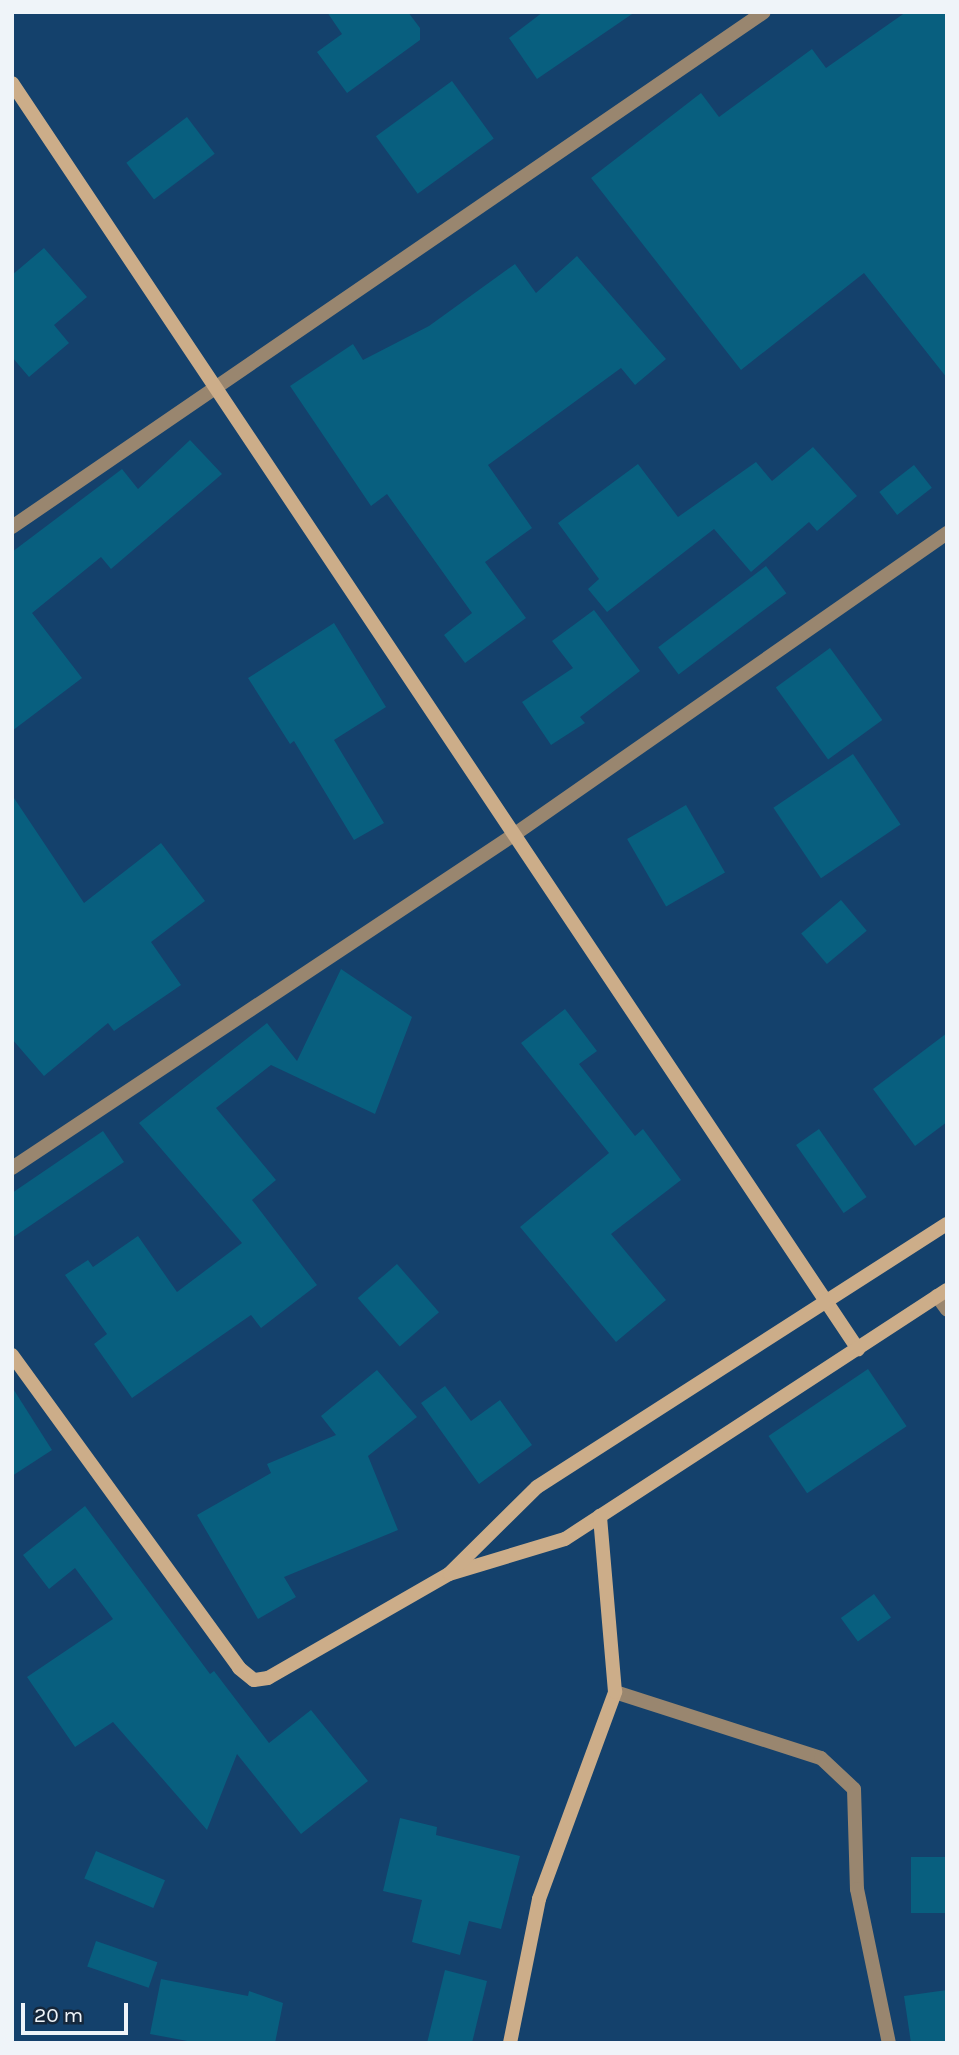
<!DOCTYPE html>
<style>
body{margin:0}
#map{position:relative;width:959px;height:2055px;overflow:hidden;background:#14416c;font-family:Karla,sans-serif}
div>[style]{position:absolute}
.building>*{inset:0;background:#085f7f;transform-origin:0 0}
.street>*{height:14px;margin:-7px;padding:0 7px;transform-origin:7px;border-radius:7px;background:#99866f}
.secondary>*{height:14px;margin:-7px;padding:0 7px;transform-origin:7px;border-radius:7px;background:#ccad89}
span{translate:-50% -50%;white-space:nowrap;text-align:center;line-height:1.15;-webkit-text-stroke:6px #15273b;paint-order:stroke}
.frame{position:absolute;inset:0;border:14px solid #eff4f9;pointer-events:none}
.scale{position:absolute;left:21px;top:2003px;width:107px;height:32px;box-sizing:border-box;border:4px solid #eff4f9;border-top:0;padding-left:9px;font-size:21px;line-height:24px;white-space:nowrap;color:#eff4f9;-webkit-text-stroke:5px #15273b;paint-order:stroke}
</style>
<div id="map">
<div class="building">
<i style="clip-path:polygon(327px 12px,408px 12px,420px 28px,420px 40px,347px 93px,317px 52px,342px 34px)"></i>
<i style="clip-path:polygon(543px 12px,635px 12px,537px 79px,509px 38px)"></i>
<i style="clip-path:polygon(906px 12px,947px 12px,947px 378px,864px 273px,741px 370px,591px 178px,701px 93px,719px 117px,812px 49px,826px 68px)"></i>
<i style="left:452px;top:81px;width:71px;height:94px;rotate:54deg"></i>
<i style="left:187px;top:117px;width:46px;height:76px;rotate:53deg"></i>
<i style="clip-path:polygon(44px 248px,87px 297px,54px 325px,69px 343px,29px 377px,12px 357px,12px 275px)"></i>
<i style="clip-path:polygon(577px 256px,666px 359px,635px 385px,621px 368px,488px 465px,532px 528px,485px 562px,526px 618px,465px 663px,444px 635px,472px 613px,387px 494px,371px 506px,290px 386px,353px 344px,363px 360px,429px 326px,515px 264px,536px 293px)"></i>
<i style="clip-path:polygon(190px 440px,222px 474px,111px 569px,101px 557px,32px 613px,82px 678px,12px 731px,12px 552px,122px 469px,138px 489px)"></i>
<i style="clip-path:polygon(813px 447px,857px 496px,817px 531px,809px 522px,751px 572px,714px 529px,607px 612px,588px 589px,599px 579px,558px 523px,638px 464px,678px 517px,756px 462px,772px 481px)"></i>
<i style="left:914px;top:465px;width:29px;height:44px;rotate:52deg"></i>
<i style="left:766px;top:566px;width:34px;height:135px;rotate:53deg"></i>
<i style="clip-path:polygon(594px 610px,640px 671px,580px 717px,585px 723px,551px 745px,522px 702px,573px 668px,552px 641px)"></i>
<i style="clip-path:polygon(334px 623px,386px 707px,334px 740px,384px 823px,354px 840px,294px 741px,290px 744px,248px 678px)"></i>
<i style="left:830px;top:648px;width:89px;height:67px;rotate:54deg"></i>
<i style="left:853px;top:754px;width:85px;height:96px;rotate:56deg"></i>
<i style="clip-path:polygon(12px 795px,84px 903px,161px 843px,205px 901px,151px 942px,181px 985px,114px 1031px,108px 1023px,44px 1076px,12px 1039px)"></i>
<i style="left:686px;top:805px;width:78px;height:68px;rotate:60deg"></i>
<i style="left:841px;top:900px;width:40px;height:52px;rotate:50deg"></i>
<i style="clip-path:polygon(341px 969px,412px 1017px,375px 1114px,271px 1065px,216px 1108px,276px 1180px,252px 1200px,317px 1285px,261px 1328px,251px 1315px,132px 1398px,94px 1344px,107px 1334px,65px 1275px,88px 1260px,93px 1267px,138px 1236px,177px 1292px,242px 1243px,139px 1123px,267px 1023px,297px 1061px)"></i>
<i style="clip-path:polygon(565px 1009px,597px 1051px,579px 1064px,635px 1136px,643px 1129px,681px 1180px,611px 1234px,666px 1300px,616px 1342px,520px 1227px,609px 1153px,521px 1043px)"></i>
<i style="clip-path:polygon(947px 1033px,947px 1122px,915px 1146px,873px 1089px)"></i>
<i style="left:819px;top:1129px;width:83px;height:28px;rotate:55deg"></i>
<i style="clip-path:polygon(103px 1131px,124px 1162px,12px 1238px,12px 1193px)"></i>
<i style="left:397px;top:1264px;width:64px;height:52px;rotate:49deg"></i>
<i style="left:868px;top:1369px;width:69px;height:120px;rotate:56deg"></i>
<i style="clip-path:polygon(377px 1370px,417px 1417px,368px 1456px,398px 1530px,284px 1577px,296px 1597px,258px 1619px,197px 1515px,271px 1473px,267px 1464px,336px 1435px,321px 1416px)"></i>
<i style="clip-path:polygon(445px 1386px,471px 1421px,500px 1400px,532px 1445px,479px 1484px,421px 1403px)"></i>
<i style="clip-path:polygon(12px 1387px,52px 1450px,12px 1476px)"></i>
<i style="clip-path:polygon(85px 1506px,210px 1674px,214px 1671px,269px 1743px,311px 1710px,368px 1781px,301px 1834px,237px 1754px,207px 1830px,113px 1722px,75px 1747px,27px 1677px,113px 1619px,75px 1568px,49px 1589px,23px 1555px)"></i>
<i style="left:874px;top:1594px;width:29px;height:41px;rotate:54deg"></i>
<i style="clip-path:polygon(400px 1818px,437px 1827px,436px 1835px,520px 1856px,501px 1929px,469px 1921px,460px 1955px,412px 1942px,422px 1900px,383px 1891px)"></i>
<i style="left:96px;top:1851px;width:75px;height:30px;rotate:23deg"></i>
<i style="left:947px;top:1857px;width:56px;height:36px;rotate:90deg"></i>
<i style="left:96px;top:1941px;width:65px;height:27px;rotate:19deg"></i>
<i style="clip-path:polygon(445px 1970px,487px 1981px,472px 2043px,427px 2043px)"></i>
<i style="clip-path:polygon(161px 1979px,248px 1996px,249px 1991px,283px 2003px,275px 2043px,198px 2043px,150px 2034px)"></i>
<i style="clip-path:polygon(947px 1990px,947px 2043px,911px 2043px,904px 1996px)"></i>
</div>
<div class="street">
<i style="left:12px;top:527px;width:911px;rotate:-34.4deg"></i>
<i style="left:12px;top:1168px;width:604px;rotate:-33.58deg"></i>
<i style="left:515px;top:834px;width:527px;rotate:-34.87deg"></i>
<i style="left:937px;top:1296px;width:17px;rotate:54deg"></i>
<i style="left:615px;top:1692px;width:216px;rotate:17.8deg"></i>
<i style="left:821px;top:1758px;width:45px;rotate:43.2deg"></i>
<i style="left:854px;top:1789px;width:100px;rotate:88.3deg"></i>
<i style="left:857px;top:1889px;width:157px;rotate:78.3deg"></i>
</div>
<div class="secondary">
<i style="left:12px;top:83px;width:1523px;rotate:56.25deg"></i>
<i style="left:12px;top:1355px;width:387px;rotate:54deg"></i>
<i style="left:239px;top:1668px;width:19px;rotate:39deg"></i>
<i style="left:254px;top:1680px;width:14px;rotate:-8deg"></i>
<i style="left:268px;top:1678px;width:209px;rotate:-29.9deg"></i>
<i style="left:449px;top:1574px;width:121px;rotate:-16.8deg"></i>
<i style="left:565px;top:1539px;width:456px;rotate:-33.1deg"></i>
<i style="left:450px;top:1573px;width:122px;rotate:-44.7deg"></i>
<i style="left:537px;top:1487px;width:487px;rotate:-32.7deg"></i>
<i style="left:510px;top:2043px;width:147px;rotate:-78.6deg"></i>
<i style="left:539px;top:1899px;width:221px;rotate:-69.8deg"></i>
<i style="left:615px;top:1692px;width:177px;rotate:-94.9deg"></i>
</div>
<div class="frame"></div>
<div class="scale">20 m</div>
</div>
